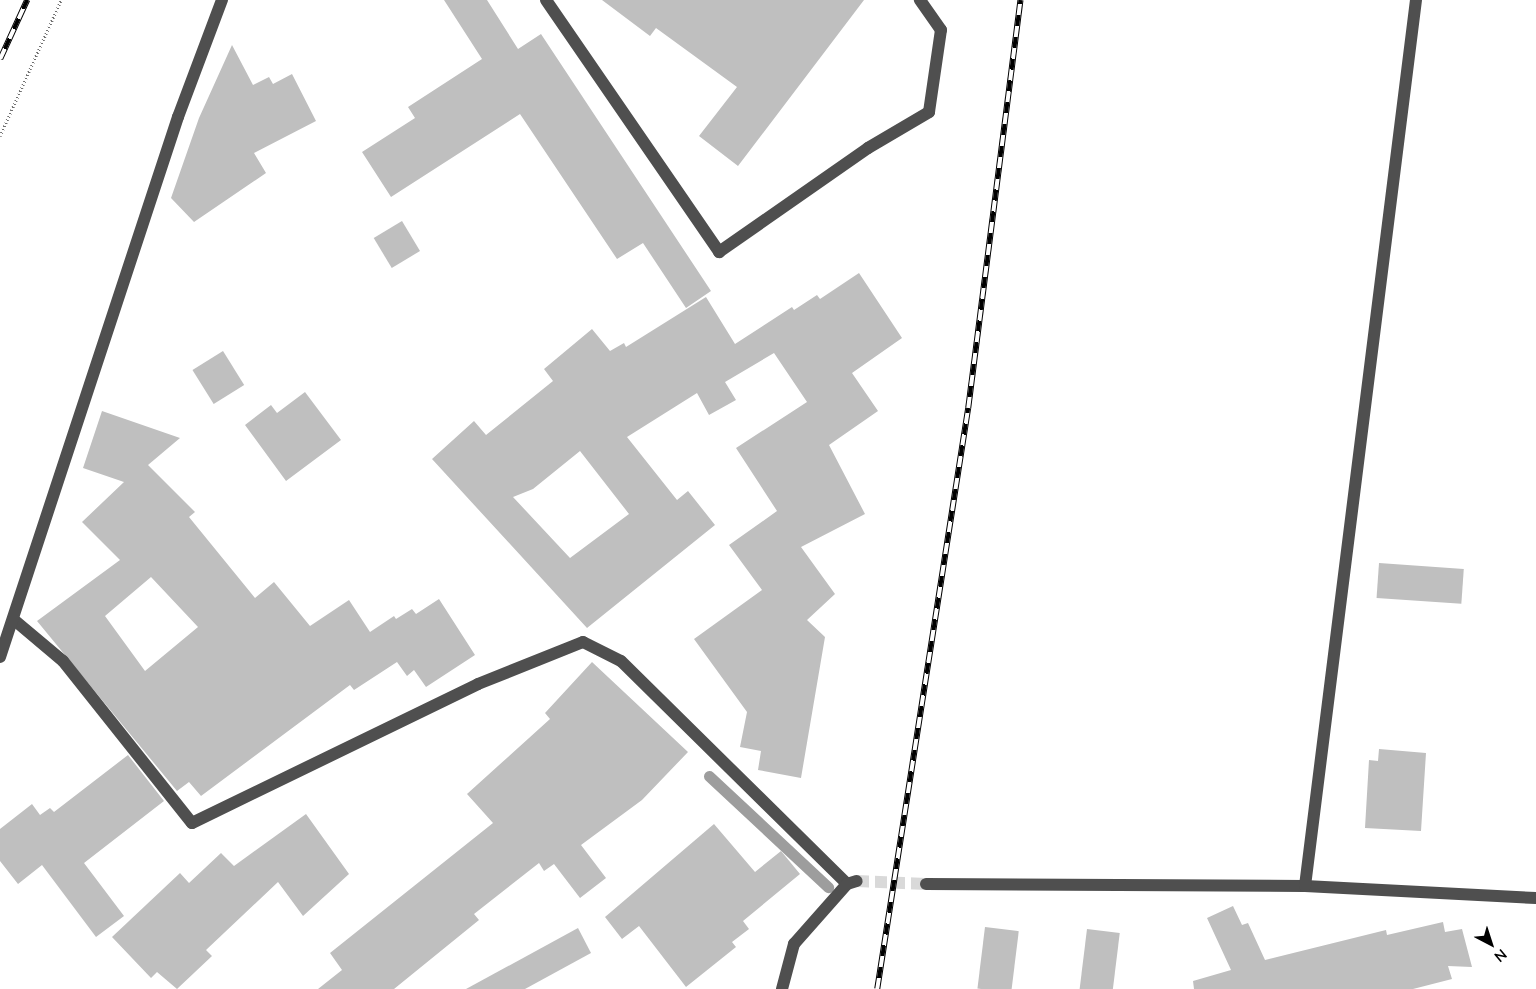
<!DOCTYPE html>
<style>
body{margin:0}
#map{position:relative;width:1536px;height:989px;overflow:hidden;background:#fff;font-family:Lato,sans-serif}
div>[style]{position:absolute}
.stream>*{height:11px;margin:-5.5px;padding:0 5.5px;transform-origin:5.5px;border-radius:5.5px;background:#9d9d9d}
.building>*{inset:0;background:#bfbfbf;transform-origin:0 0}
.minor-tunnel>*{height:12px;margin-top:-6px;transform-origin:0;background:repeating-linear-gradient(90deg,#d9d9d9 0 12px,transparent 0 18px)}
.path>*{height:3px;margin-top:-1.5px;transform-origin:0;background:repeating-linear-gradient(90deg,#717171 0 1px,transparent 0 3.5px)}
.minor>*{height:12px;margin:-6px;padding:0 6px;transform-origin:6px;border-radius:6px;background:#4f4f4f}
.rail>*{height:5.5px;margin-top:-2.75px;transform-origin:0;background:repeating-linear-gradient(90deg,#fff 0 11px,#000 0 22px);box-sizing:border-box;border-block:1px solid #000}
span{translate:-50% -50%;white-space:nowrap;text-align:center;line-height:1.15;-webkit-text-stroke:4.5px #fff;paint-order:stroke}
.north{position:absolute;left:1466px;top:919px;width:50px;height:50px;-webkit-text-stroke:4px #fff;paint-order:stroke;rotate:140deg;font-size:14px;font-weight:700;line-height:20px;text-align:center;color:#000}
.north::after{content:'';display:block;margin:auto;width:18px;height:22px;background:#000;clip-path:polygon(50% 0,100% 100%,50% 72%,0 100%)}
</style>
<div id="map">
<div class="stream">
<i style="left:709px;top:776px;width:163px;rotate:43deg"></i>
</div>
<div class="building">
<i style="clip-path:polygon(444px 0,487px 0,518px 49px,541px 34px,711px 291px,686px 308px,643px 243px,617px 259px,520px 114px,391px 197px,362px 152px,415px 118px,408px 107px,482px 59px)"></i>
<i style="clip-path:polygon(602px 0,864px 0,738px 166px,699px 136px,737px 87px,656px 28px,650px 36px)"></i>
<i style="clip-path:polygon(232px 45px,253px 85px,269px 77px,273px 84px,292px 74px,316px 121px,254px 153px,266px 173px,194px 222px,171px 198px,199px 118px)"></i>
<i style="left:402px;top:221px;width:35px;height:33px;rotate:59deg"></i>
<i style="clip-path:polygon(evenodd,859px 273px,902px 338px,852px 373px,878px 411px,829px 445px,865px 514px,801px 547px,835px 594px,807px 620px,825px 637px,801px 778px,758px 770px,761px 751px,740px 747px,747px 712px,694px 639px,762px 590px,729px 545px,777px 511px,736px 448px,807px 402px,774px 353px,725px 382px,736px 400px,709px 415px,697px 393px,627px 437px,677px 500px,688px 491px,715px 525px,587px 628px,432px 459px,474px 421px,486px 435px,553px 381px,544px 369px,592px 329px,610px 351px,624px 343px,626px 347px,706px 297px,735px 344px,792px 307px,794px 310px,817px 295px,820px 299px,859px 273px,580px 451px,629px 514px,570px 558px,513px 497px,533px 489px,580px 451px)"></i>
<i style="left:223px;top:351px;width:40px;height:36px;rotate:58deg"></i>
<i style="clip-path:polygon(305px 392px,341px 440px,286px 481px,245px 425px,271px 405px,277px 413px)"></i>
<i style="clip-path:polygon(evenodd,102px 411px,180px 438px,148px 465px,195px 512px,189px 517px,255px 598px,274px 582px,310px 626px,349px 600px,370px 632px,394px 616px,396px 619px,412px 609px,416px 614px,439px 599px,475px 655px,426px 687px,414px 670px,407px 676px,397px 662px,354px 690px,350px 685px,201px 796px,189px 782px,177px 791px,37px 621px,120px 560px,82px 522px,124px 482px,83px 468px,102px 411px,151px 577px,198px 627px,145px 671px,105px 616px,151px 577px)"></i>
<i style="left:1379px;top:563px;width:85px;height:35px;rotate:4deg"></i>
<i style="clip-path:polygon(592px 662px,688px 752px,642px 800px,581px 845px,606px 878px,580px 898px,554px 864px,544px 871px,539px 863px,474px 914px,479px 920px,394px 989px,318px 989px,342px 970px,330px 953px,493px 823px,467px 794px,550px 719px,545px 713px)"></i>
<i style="clip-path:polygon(1379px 749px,1426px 753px,1421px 831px,1365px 828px,1369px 760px,1378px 761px)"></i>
<i style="clip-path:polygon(128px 755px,164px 801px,84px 863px,124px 916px,96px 937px,42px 865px,18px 884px,0 861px,0 829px,32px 804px,40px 815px,50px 808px,54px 812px)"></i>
<i style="clip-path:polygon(306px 814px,349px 874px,303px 916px,278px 882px,206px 950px,212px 956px,177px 989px,157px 972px,151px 978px,112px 937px,180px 873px,189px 883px,221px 853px,234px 866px)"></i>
<i style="clip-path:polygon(714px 824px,755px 872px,781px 851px,800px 874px,743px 921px,749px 929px,732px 942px,736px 947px,686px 987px,639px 926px,622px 939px,605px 917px)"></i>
<i style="clip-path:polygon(1233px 906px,1242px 925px,1248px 923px,1265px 960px,1386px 930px,1387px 935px,1443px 922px,1445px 932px,1462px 929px,1472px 967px,1448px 966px,1452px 979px,1413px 989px,1194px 989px,1193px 981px,1231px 970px,1207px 918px)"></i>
<i style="left:985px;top:927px;width:34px;height:62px;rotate:7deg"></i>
<i style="clip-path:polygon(578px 928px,591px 953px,525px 989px,466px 989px)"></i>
<i style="left:1087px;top:929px;width:33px;height:61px;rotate:7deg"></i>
</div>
<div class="minor-tunnel">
<i style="left:857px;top:881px;width:69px;rotate:2.5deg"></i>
</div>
<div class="path">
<i style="left:0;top:136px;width:149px;rotate:-65.8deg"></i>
</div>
<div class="minor">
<i style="left:546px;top:0;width:306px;rotate:55.5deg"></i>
<i style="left:719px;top:252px;width:182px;rotate:-34.9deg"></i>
<i style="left:868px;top:148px;width:71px;rotate:-30.5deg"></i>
<i style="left:929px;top:112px;width:83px;rotate:-81.7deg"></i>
<i style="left:941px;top:30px;width:37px;rotate:-125deg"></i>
<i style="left:13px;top:619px;width:65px;rotate:40deg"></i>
<i style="left:63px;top:661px;width:207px;rotate:51.5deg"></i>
<i style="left:192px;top:823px;width:318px;rotate:-25.9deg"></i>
<i style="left:478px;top:684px;width:113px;rotate:-21.8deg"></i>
<i style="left:583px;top:642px;width:42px;rotate:26.6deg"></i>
<i style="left:621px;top:661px;width:317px;rotate:44.6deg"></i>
<i style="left:847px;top:884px;width:10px;rotate:-17deg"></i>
<i style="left:0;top:657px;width:569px;rotate:-71.76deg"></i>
<i style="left:178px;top:117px;width:125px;rotate:-69.4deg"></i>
<i style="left:926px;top:884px;width:379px;rotate:0.3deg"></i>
<i style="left:1305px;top:886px;width:231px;rotate:3deg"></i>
<i style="left:1305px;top:886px;width:893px;rotate:-82.86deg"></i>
<i style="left:782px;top:989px;width:47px;rotate:-75.1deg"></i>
<i style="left:794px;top:944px;width:80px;rotate:-48.5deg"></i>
</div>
<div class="rail">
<i style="left:0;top:59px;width:65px;rotate:-65.4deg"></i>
<i style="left:877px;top:989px;width:588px;rotate:-81.1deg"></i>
<i style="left:968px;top:408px;width:411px;rotate:-82.7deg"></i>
</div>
<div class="north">N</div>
</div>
